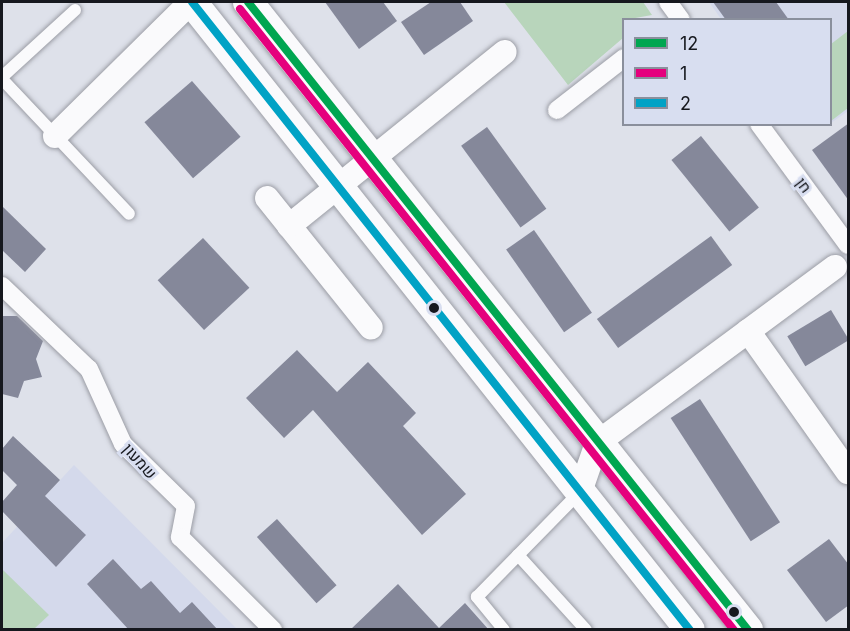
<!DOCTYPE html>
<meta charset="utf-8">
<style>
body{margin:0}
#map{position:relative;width:850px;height:631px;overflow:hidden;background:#dee1ea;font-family:Inter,Heebo,sans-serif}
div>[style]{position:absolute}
.built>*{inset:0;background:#d4d9eb}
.green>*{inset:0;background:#b8d5bb}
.building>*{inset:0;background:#85889a;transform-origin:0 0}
.roads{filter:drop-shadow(0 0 2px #9b9da5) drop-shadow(0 0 2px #9b9da5)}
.service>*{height:12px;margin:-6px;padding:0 6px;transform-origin:6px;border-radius:6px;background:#fafafc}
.pedestrian>*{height:18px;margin:-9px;padding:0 9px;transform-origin:9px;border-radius:9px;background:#fafafc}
.minor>*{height:24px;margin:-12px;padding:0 12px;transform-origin:12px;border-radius:12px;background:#fafafc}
.tertiary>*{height:30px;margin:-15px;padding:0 15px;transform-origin:15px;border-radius:15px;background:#fafafc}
.bus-1>*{height:8px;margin:-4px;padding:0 4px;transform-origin:4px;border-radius:4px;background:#00a651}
.bus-2>*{height:8px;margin:-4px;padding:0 4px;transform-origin:4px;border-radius:4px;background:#e5007d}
.bus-3>*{height:8px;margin:-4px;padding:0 4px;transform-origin:4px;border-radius:4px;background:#01a2c5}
.dots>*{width:16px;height:16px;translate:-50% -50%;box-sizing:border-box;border:3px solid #d8def0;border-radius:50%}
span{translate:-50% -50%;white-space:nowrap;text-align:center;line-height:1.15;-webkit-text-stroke:6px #d8def0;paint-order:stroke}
.street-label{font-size:16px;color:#16181e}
.frame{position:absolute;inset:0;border:3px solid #16181e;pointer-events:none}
.legend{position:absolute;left:622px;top:18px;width:210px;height:108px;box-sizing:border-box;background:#d8def0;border:2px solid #8a8f9c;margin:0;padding:8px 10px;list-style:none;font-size:18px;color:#16181e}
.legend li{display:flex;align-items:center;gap:12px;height:30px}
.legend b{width:30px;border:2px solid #8a8f9c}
</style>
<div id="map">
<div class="built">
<i style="clip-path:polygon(709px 2px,848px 2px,848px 111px,831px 123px,830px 20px,721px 19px)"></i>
<i style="clip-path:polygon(74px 465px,237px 629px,2px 629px,2px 543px)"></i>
</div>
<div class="green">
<i style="clip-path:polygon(504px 2px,643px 2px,652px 15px,624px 20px,623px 38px,568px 85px)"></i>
<i style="clip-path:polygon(848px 31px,848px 108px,831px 121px,831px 44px)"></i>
<i style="clip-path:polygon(3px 570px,49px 615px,34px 629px,2px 629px)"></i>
</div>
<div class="building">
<i style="clip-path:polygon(325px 2px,383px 2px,397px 21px,359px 49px)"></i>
<i style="clip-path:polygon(431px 2px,460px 2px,473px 21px,424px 55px,401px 22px)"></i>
<i style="clip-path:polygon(713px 2px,776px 2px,789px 20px,726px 20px)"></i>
<i style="left:192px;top:81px;width:74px;height:63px;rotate:49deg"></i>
<i style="clip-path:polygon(849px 123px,849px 201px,812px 150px)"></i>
<i style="left:487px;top:127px;width:101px;height:32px;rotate:54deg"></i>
<i style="left:701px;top:136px;width:92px;height:38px;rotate:51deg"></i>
<i style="clip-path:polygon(2px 206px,46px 249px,25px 272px,2px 250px)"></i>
<i style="left:534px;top:230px;width:101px;height:34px;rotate:55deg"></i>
<i style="left:711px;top:236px;width:36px;height:141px;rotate:54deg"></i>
<i style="left:203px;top:238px;width:68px;height:62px;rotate:47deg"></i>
<i style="left:831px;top:310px;width:35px;height:51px;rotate:59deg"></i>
<i style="clip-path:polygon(2px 316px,17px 316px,43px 341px,36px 359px,42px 377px,24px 381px,18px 398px,2px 394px)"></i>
<i style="clip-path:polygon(297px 350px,337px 392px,368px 362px,416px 413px,403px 426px,466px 494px,422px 535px,313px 410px,284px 438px,246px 398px)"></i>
<i style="left:700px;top:399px;width:147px;height:35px;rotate:57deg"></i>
<i style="clip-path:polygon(13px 436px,60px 480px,45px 496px,86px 535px,56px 567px,2px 511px,2px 502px,17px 485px,2px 470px,2px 449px)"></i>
<i style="left:277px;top:519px;width:89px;height:27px;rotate:48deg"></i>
<i style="clip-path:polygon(829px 539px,849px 565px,849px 605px,826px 622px,787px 570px)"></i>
<i style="clip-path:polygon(113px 559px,141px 589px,151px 581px,180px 613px,192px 602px,218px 630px,129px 630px,87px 584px)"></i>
<i style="clip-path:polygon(398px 584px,439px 628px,465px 603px,489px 630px,350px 630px)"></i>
</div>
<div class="roads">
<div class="service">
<i style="left:2px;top:77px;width:99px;rotate:-42.5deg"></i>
<i style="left:2px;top:79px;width:185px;rotate:46.7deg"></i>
<i style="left:518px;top:555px;width:101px;rotate:47.8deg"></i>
<i style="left:504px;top:630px;width:43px;rotate:-129.3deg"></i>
<i style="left:477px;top:597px;width:147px;rotate:-45.6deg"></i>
</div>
<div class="pedestrian">
<i style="left:668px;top:2px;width:22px;rotate:54deg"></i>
<i style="left:557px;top:110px;width:85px;rotate:-37.8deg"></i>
<i style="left:759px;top:124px;width:150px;rotate:53.7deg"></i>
<i style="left:2px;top:286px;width:120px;rotate:43.7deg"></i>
<i style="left:89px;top:369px;width:82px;rotate:65.6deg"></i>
<i style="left:123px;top:444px;width:88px;rotate:44.5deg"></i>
<i style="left:186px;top:506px;width:32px;rotate:101deg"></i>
<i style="left:180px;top:537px;width:132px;rotate:45deg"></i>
</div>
<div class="minor">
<i style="left:55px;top:136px;width:191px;rotate:-44.6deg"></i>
<i style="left:267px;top:198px;width:166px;rotate:51.3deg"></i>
<i style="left:289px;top:226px;width:277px;rotate:-38.9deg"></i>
<i style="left:748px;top:331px;width:173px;rotate:54.7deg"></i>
<i style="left:580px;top:492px;width:52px;rotate:-70.9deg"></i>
<i style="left:597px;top:443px;width:296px;rotate:-36.5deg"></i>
</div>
<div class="tertiary">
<i style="left:192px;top:2px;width:801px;rotate:51.59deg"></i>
<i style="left:248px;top:2px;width:803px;rotate:51.47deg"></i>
</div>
</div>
<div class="bus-1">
<i style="left:248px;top:2px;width:803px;rotate:51.47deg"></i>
</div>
<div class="bus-2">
<i style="left:240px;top:9px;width:794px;rotate:51.5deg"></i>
</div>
<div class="bus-3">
<i style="left:192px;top:2px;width:801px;rotate:51.59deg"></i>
</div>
<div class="dots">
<i style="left:434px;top:308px;background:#16181e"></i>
<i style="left:734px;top:612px;background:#16181e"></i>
</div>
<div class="street-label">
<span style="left:804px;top:185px;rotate:53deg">חן</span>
<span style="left:140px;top:461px;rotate:48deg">שמעון</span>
</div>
<div class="frame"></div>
<ul class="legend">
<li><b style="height:8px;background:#00a651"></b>12</li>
<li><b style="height:8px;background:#e5007d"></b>1</li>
<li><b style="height:8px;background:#01a2c5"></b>2</li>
</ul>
</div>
